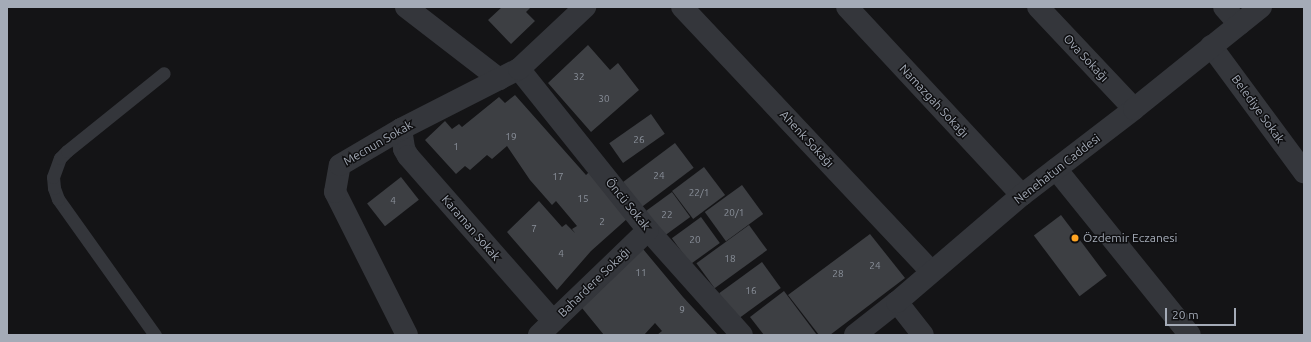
<!DOCTYPE html>
<meta charset="utf-8">
<style>
body{margin:0}
#map{position:relative;width:1311px;height:342px;overflow:hidden;background:#141416;font-family:Ubuntu,sans-serif}
div>[style]{position:absolute}
.building>*{inset:0;background:#3d3f43;transform-origin:0 0}
.lane>*{height:13px;margin:-6.5px;padding:0 6.5px;transform-origin:6.5px;border-radius:6.5px;background:#34363b}
.street>*{height:22px;margin:-11px;padding:0 11px;transform-origin:11px;border-radius:11px;background:#34363b}
.dots>*{width:11px;height:11px;translate:-50% -50%;box-sizing:border-box;border:2px solid #0f0f11;border-radius:50%}
span{translate:-50% -50%;white-space:nowrap;text-align:center;line-height:1.15;-webkit-text-stroke:3px #0f0f11;paint-order:stroke}
.number-label{font-size:10px;color:#8a909a}
.number-label span{-webkit-text-stroke-width:0}
.street-label{font-size:12px;color:#a4abb7}
.poi-label{font-size:12px;color:#a4abb7}
.left{translate:0 -50%;text-align:left}
.frame{position:absolute;inset:0;border:8px solid #a4abb7;pointer-events:none}
.scale{position:absolute;left:1165px;top:308px;width:71px;height:18px;box-sizing:border-box;border:2px solid #a4abb7;border-top:0;padding-left:5px;font-size:12px;line-height:14px;white-space:nowrap;color:#a4abb7;-webkit-text-stroke:3px #0f0f11;paint-order:stroke}
</style>
<div id="map">
<div class="building">
<i style="clip-path:polygon(502px 7px,531px 7px,526px 12px,535px 21px,511px 44px,488px 20px)"></i>
<i style="clip-path:polygon(588px 45px,610px 70px,618px 63px,639px 90px,591px 132px,548px 83px)"></i>
<i style="clip-path:polygon(515px 95px,586px 175px,589px 172px,628px 218px,591px 251px,557px 290px,507px 232px,539px 201px,562px 227px,566px 224px,575px 233px,572px 229px,577px 226px,556px 201px,552px 205px,530px 180px,507px 146px,492px 159px,487px 155px,470px 170px,465px 166px,456px 174px,425px 140px,445px 121px,452px 129px,459px 124px,462px 127px,499px 97px,505px 103px)"></i>
<i style="left:651px;top:114px;width:24px;height:51px;rotate:55deg"></i>
<i style="left:675px;top:143px;width:31px;height:65px;rotate:53deg"></i>
<i style="left:704px;top:167px;width:35px;height:40px;rotate:53deg"></i>
<i style="left:401px;top:177px;width:29px;height:43px;rotate:52deg"></i>
<i style="left:742px;top:185px;width:36px;height:46px;rotate:54deg"></i>
<i style="left:672px;top:192px;width:31px;height:36px;rotate:54deg"></i>
<i style="left:1061px;top:215px;width:76px;height:34px;rotate:53deg"></i>
<i style="left:701px;top:217px;width:32px;height:36px;rotate:54deg"></i>
<i style="left:749px;top:225px;width:31px;height:65px;rotate:54deg"></i>
<i style="clip-path:polygon(870px 234px,905px 278px,830px 335px,819px 335px,788px 295px)"></i>
<i style="clip-path:polygon(643px 249px,683px 297px,718px 335px,657px 335px,662px 331px,655px 323px,644px 335px,604px 335px,582px 308px)"></i>
<i style="left:762px;top:262px;width:32px;height:53px;rotate:54deg"></i>
<i style="clip-path:polygon(784px 291px,817px 335px,764px 335px,750px 317px)"></i>
</div>
<div class="lane">
<i style="left:155px;top:335px;width:167px;rotate:-125.5deg"></i>
<i style="left:58px;top:199px;width:12px;rotate:-110deg"></i>
<i style="left:54px;top:188px;width:11px;rotate:-95deg"></i>
<i style="left:53px;top:177px;width:20px;rotate:-70deg"></i>
<i style="left:60px;top:158px;width:10px;rotate:-45deg"></i>
<i style="left:67px;top:151px;width:124px;rotate:-38.8deg"></i>
</div>
<div class="street">
<i style="left:406px;top:7px;width:118px;rotate:37.7deg"></i>
<i style="left:682px;top:7px;width:363px;rotate:46.7deg"></i>
<i style="left:847px;top:7px;width:257px;rotate:47.1deg"></i>
<i style="left:1038px;top:7px;width:140px;rotate:46.7deg"></i>
<i style="left:1224px;top:7px;width:23px;rotate:49deg"></i>
<i style="left:1211px;top:46px;width:157px;rotate:53.6deg"></i>
<i style="left:519px;top:69px;width:206px;rotate:51.3deg"></i>
<i style="left:648px;top:230px;width:141px;rotate:48.2deg"></i>
<i style="left:401px;top:129px;width:20px;rotate:81deg"></i>
<i style="left:404px;top:149px;width:8px;rotate:60deg"></i>
<i style="left:408px;top:156px;width:220px;rotate:48.7deg"></i>
<i style="left:1056px;top:169px;width:213px;rotate:51.1deg"></i>
<i style="left:897px;top:302px;width:42px;rotate:51.8deg"></i>
<i style="left:407px;top:335px;width:160px;rotate:-116.7deg"></i>
<i style="left:335px;top:192px;width:27px;rotate:-80deg"></i>
<i style="left:340px;top:165px;width:71px;rotate:-30.5deg"></i>
<i style="left:401px;top:129px;width:132px;rotate:-27deg"></i>
<i style="left:519px;top:69px;width:91px;rotate:-43.2deg"></i>
<i style="left:539px;top:335px;width:151px;rotate:-43.9deg"></i>
<i style="left:855px;top:335px;width:53px;rotate:-38.2deg"></i>
<i style="left:897px;top:302px;width:165px;rotate:-40.6deg"></i>
<i style="left:1022px;top:195px;width:141px;rotate:-37.5deg"></i>
<i style="left:1134px;top:109px;width:163px;rotate:-38.8deg"></i>
</div>
<div class="dots">
<i style="left:1075px;top:238px;background:#ffa422"></i>
</div>
<div class="number-label">
<span style="left:579px;top:77px">32</span>
<span style="left:604px;top:99px">30</span>
<span style="left:511px;top:137px">19</span>
<span style="left:639px;top:140px">26</span>
<span style="left:456px;top:147px">1</span>
<span style="left:659px;top:176px">24</span>
<span style="left:558px;top:177px">17</span>
<span style="left:699px;top:193px">22/1</span>
<span style="left:583px;top:199px">15</span>
<span style="left:393px;top:201px">4</span>
<span style="left:734px;top:213px">20/1</span>
<span style="left:667px;top:215px">22</span>
<span style="left:602px;top:222px">2</span>
<span style="left:534px;top:229px">7</span>
<span style="left:695px;top:240px">20</span>
<span style="left:561px;top:254px">4</span>
<span style="left:730px;top:259px">18</span>
<span style="left:875px;top:266px">24</span>
<span style="left:641px;top:273px">11</span>
<span style="left:838px;top:274px">28</span>
<span style="left:751px;top:291px">16</span>
<span style="left:682px;top:310px">9</span>
</div>
<div class="street-label">
<span style="left:1086px;top:58px;rotate:47deg">Ova Sokağı</span>
<span style="left:934px;top:101px;rotate:47deg">Namazgah Sokağı</span>
<span style="left:1258px;top:109px;rotate:54deg">Belediye Sokak</span>
<span style="left:807px;top:139px;rotate:47deg">Ahenk Sokağı</span>
<span style="left:378px;top:143px;rotate:-30deg">Mecnun Sokak</span>
<span style="left:1057px;top:169px;rotate:-38deg">Nenehatun Caddesi</span>
<span style="left:628px;top:204px;rotate:51deg">Öncü Sokak</span>
<span style="left:471px;top:228px;rotate:49deg">Karaman Sokak</span>
<span style="left:594px;top:282px;rotate:-44deg">Bahardere Sokağı</span>
</div>
<div class="poi-label">
<span class="left" style="left:1083px;top:238px">Özdemir Eczanesi</span>
</div>
<div class="frame"></div>
<div class="scale">20 m</div>
</div>
